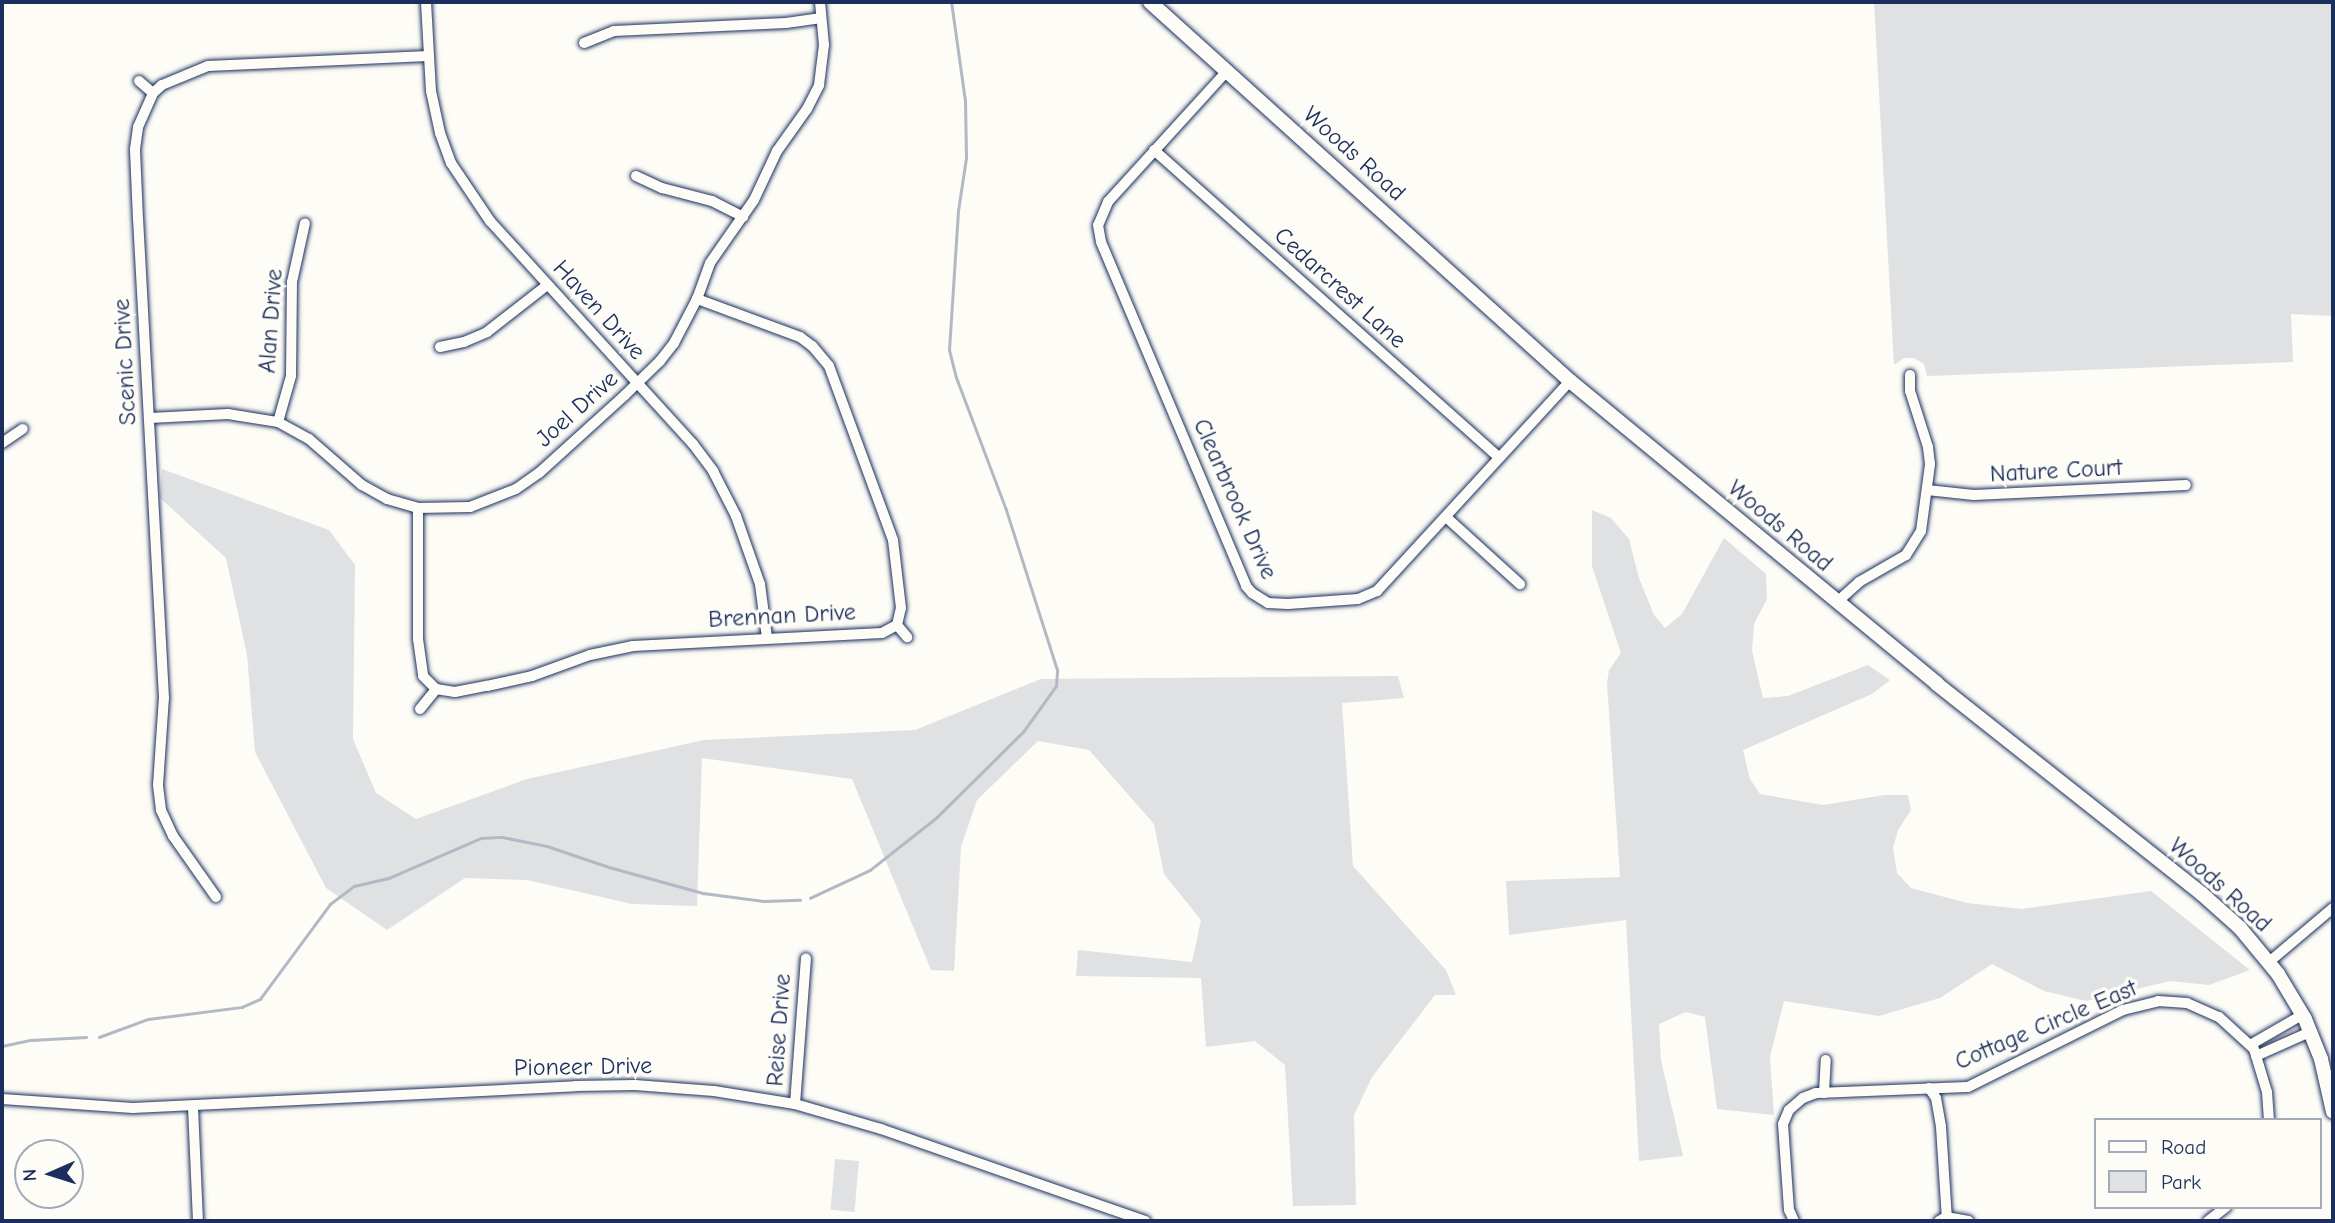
<!DOCTYPE html>
<style>
body{margin:0}
#map{position:relative;width:2335px;height:1223px;overflow:hidden;background:#fdfcf7;font-family:"Comic Neue",sans-serif}
div>[style]{position:absolute}
.green>*{inset:0;background:#e0e1e3;transform-origin:0 0}
.stream>*{height:2.5px;margin:-1.25px;padding:0 1.25px;transform-origin:1.25px;border-radius:1.25px;background:#b3b8c5}
.roads{filter:drop-shadow(0 0 2px #1b2f5e) drop-shadow(0 0 2px #1b2f5e)}
.street>*{height:10px;margin:-5px;padding:0 5px;transform-origin:5px;border-radius:5px;background:#fdfcf7}
.secondary>*{height:14px;margin:-7px;padding:0 7px;transform-origin:7px;border-radius:7px;background:#fdfcf7}
span{translate:-50% -50%;white-space:nowrap;text-align:center;line-height:1.15;-webkit-text-stroke:7px #fdfcf7;paint-order:stroke}
.street-label{font-size:24px;color:#1b2f5e}
.frame{position:absolute;inset:0;border:4px solid #1b2f5e;pointer-events:none}
.legend{position:absolute;left:2094px;top:1118px;width:228px;height:91px;box-sizing:border-box;background:#fdfcf7;border:2px solid #a3aaba;margin:0;padding:9px 12px;list-style:none;font-size:21px;color:#1b2f5e}
.legend li{display:flex;align-items:center;gap:14px;height:35px}
.legend b{width:35px;border:2px solid #a3aaba}
.north{position:absolute;left:14px;top:1139px;width:70px;height:70px;box-sizing:border-box;background:#fdfcf7;border:2px solid #a3aaba;border-radius:50%;rotate:267deg;font-size:19px;font-weight:700;line-height:28px;text-align:center;color:#1b2f5e}
.north::after{content:'';display:block;margin:auto;width:24px;height:32px;background:#1b2f5e;clip-path:polygon(50% 0,100% 100%,50% 72%,0 100%)}
</style>
<div id="map">
<div class="green">
<i style="clip-path:polygon(1874px 2px,2333px 2px,2333px 316px,2291px 314px,2293px 362px,1927px 376px,1924px 364px,1914px 358px,1904px 358px,1894px 365px)"></i>
<i style="clip-path:polygon(162px 469px,329px 530px,355px 565px,353px 739px,376px 793px,416px 819px,527px 779px,704px 740px,915px 730px,1041px 679px,1398px 676px,1404px 698px,1342px 703px,1353px 866px,1446px 970px,1456px 995px,1435px 995px,1372px 1077px,1354px 1115px,1356px 1205px,1293px 1206px,1285px 1065px,1255px 1041px,1206px 1047px,1201px 978px,1076px 976px,1078px 950px,1192px 962px,1201px 920px,1164px 874px,1154px 824px,1089px 750px,1038px 741px,977px 800px,961px 847px,954px 971px,931px 970px,852px 779px,702px 758px,697px 906px,632px 904px,527px 880px,465px 878px,387px 930px,326px 888px,255px 752px,247px 655px,226px 558px,160px 498px)"></i>
<i style="clip-path:polygon(1592px 510px,1611px 518px,1629px 539px,1639px 578px,1654px 615px,1665px 628px,1682px 614px,1724px 538px,1766px 574px,1767px 599px,1754px 624px,1752px 651px,1763px 698px,1788px 696px,1868px 665px,1890px 680px,1872px 694px,1743px 750px,1750px 779px,1760px 794px,1823px 805px,1884px 795px,1908px 795px,1911px 810px,1898px 830px,1893px 848px,1897px 873px,1911px 888px,1967px 903px,2022px 909px,2151px 891px,2250px 970px,2209px 985px,2170px 981px,2086px 1001px,2044px 991px,1992px 964px,1940px 998px,1879px 1016px,1784px 1001px,1770px 1057px,1774px 1115px,1717px 1109px,1705px 1017px,1686px 1012px,1659px 1024px,1661px 1060px,1683px 1156px,1639px 1161px,1626px 920px,1509px 935px,1506px 881px,1620px 877px,1607px 683px,1609px 670px,1621px 653px,1592px 566px)"></i>
<i style="left:835px;top:1159px;width:24px;height:51px;rotate:5deg"></i>
</div>
<div class="stream">
<i style="left:810px;top:898px;width:66px;rotate:-25deg"></i>
<i style="left:870px;top:870px;width:85px;rotate:-38.3deg"></i>
<i style="left:937px;top:817px;width:121px;rotate:-44.7deg"></i>
<i style="left:1023px;top:732px;width:57px;rotate:-54.3deg"></i>
<i style="left:1056px;top:686px;width:16px;rotate:-86deg"></i>
<i style="left:1057px;top:670px;width:168px;rotate:-107.7deg"></i>
<i style="left:1006px;top:510px;width:141px;rotate:-110.7deg"></i>
<i style="left:956px;top:378px;width:29px;rotate:-104deg"></i>
<i style="left:949px;top:350px;width:139px;rotate:-86.3deg"></i>
<i style="left:958px;top:211px;width:54px;rotate:-81.4deg"></i>
<i style="left:966px;top:158px;width:57px;rotate:-91deg"></i>
<i style="left:965px;top:101px;width:100px;rotate:-98deg"></i>
<i style="left:99px;top:1037px;width:52px;rotate:-20.2deg"></i>
<i style="left:148px;top:1019px;width:95px;rotate:-7.3deg"></i>
<i style="left:242px;top:1007px;width:20px;rotate:-24deg"></i>
<i style="left:260px;top:999px;width:118px;rotate:-53.6deg"></i>
<i style="left:330px;top:904px;width:30px;rotate:-37deg"></i>
<i style="left:354px;top:886px;width:36px;rotate:-13deg"></i>
<i style="left:389px;top:878px;width:100px;rotate:-23.5deg"></i>
<i style="left:481px;top:838px;width:21px;rotate:-3deg"></i>
<i style="left:502px;top:837px;width:46px;rotate:11.3deg"></i>
<i style="left:547px;top:846px;width:65px;rotate:18.7deg"></i>
<i style="left:609px;top:867px;width:98px;rotate:15.5deg"></i>
<i style="left:703px;top:893px;width:62px;rotate:7.5deg"></i>
<i style="left:764px;top:901px;width:36px;rotate:-2deg"></i>
<i style="left:2px;top:1046px;width:30px;rotate:-12deg"></i>
<i style="left:31px;top:1040px;width:55px;rotate:-3.1deg"></i>
</div>
<div class="roads">
<div class="street">
<i style="left:426px;top:2px;width:89px;rotate:86.8deg"></i>
<i style="left:431px;top:91px;width:43px;rotate:77.9deg"></i>
<i style="left:440px;top:133px;width:32px;rotate:70deg"></i>
<i style="left:451px;top:163px;width:70px;rotate:56.1deg"></i>
<i style="left:490px;top:221px;width:302px;rotate:47.7deg"></i>
<i style="left:693px;top:444px;width:34px;rotate:53deg"></i>
<i style="left:713px;top:471px;width:51px;rotate:62.9deg"></i>
<i style="left:736px;top:516px;width:72px;rotate:70.6deg"></i>
<i style="left:760px;top:584px;width:54px;rotate:82.6deg"></i>
<i style="left:584px;top:43px;width:32px;rotate:-22deg"></i>
<i style="left:614px;top:31px;width:172px;rotate:-2.7deg"></i>
<i style="left:786px;top:23px;width:34px;rotate:-8deg"></i>
<i style="left:1227px;top:71px;width:177px;rotate:132.3deg"></i>
<i style="left:1108px;top:202px;width:25px;rotate:113deg"></i>
<i style="left:1098px;top:225px;width:17px;rotate:80deg"></i>
<i style="left:1101px;top:242px;width:373px;rotate:67.1deg"></i>
<i style="left:1246px;top:586px;width:9px;rotate:49deg"></i>
<i style="left:1252px;top:593px;width:19px;rotate:32deg"></i>
<i style="left:1268px;top:603px;width:20px;rotate:3deg"></i>
<i style="left:1288px;top:604px;width:70px;rotate:-4.1deg"></i>
<i style="left:1358px;top:599px;width:21px;rotate:-23deg"></i>
<i style="left:1377px;top:591px;width:285px;rotate:-47.4deg"></i>
<i style="left:139px;top:81px;width:18px;rotate:41deg"></i>
<i style="left:1154px;top:150px;width:461px;rotate:41.7deg"></i>
<i style="left:636px;top:176px;width:29px;rotate:25deg"></i>
<i style="left:662px;top:188px;width:52px;rotate:14.6deg"></i>
<i style="left:712px;top:201px;width:35px;rotate:27deg"></i>
<i style="left:440px;top:347px;width:25px;rotate:-12deg"></i>
<i style="left:464px;top:342px;width:25px;rotate:-23deg"></i>
<i style="left:487px;top:332px;width:75px;rotate:-37.9deg"></i>
<i style="left:150px;top:418px;width:78px;rotate:-2.9deg"></i>
<i style="left:228px;top:414px;width:51px;rotate:9.1deg"></i>
<i style="left:278px;top:422px;width:35px;rotate:29deg"></i>
<i style="left:309px;top:439px;width:70px;rotate:41deg"></i>
<i style="left:362px;top:485px;width:29px;rotate:29deg"></i>
<i style="left:387px;top:499px;width:32px;rotate:16deg"></i>
<i style="left:418px;top:508px;width:52px;rotate:-1.1deg"></i>
<i style="left:470px;top:507px;width:49px;rotate:-21.4deg"></i>
<i style="left:516px;top:489px;width:28px;rotate:-35deg"></i>
<i style="left:539px;top:473px;width:116px;rotate:-42.2deg"></i>
<i style="left:625px;top:395px;width:49px;rotate:-44.2deg"></i>
<i style="left:660px;top:361px;width:23px;rotate:-52deg"></i>
<i style="left:674px;top:343px;width:50px;rotate:-62.4deg"></i>
<i style="left:697px;top:299px;width:38px;rotate:-70deg"></i>
<i style="left:710px;top:263px;width:77px;rotate:-55.1deg"></i>
<i style="left:754px;top:200px;width:54px;rotate:-64.9deg"></i>
<i style="left:777px;top:151px;width:52px;rotate:-54.5deg"></i>
<i style="left:807px;top:109px;width:27px;rotate:-63deg"></i>
<i style="left:819px;top:85px;width:40px;rotate:-82.9deg"></i>
<i style="left:824px;top:45px;width:43px;rotate:-95.3deg"></i>
<i style="left:278px;top:422px;width:48px;rotate:-74.2deg"></i>
<i style="left:291px;top:376px;width:94px;rotate:-89.4deg"></i>
<i style="left:292px;top:282px;width:60px;rotate:-77.6deg"></i>
<i style="left:2px;top:443px;width:25px;rotate:-34deg"></i>
<i style="left:1927px;top:490px;width:47px;rotate:6.1deg"></i>
<i style="left:1974px;top:495px;width:212px;rotate:-2.7deg"></i>
<i style="left:418px;top:508px;width:131px;rotate:90deg"></i>
<i style="left:418px;top:639px;width:37px;rotate:82deg"></i>
<i style="left:423px;top:676px;width:18px;rotate:45deg"></i>
<i style="left:436px;top:689px;width:19px;rotate:9deg"></i>
<i style="left:455px;top:692px;width:33px;rotate:-11deg"></i>
<i style="left:487px;top:686px;width:46px;rotate:-12.5deg"></i>
<i style="left:532px;top:676px;width:62px;rotate:-19.9deg"></i>
<i style="left:590px;top:655px;width:44px;rotate:-11.8deg"></i>
<i style="left:633px;top:646px;width:249px;rotate:-3deg"></i>
<i style="left:882px;top:633px;width:17px;rotate:-28deg"></i>
<i style="left:897px;top:625px;width:17px;rotate:-77deg"></i>
<i style="left:901px;top:608px;width:68px;rotate:-96.7deg"></i>
<i style="left:893px;top:540px;width:185px;rotate:-110.2deg"></i>
<i style="left:829px;top:366px;width:26px;rotate:-130deg"></i>
<i style="left:812px;top:346px;width:15px;rotate:-143deg"></i>
<i style="left:800px;top:337px;width:110px;rotate:-159.7deg"></i>
<i style="left:1446px;top:517px;width:100px;rotate:42.2deg"></i>
<i style="left:1837px;top:602px;width:30px;rotate:-42deg"></i>
<i style="left:1859px;top:582px;width:54px;rotate:-29.9deg"></i>
<i style="left:1906px;top:555px;width:28px;rotate:-58deg"></i>
<i style="left:1921px;top:531px;width:68px;rotate:-82.3deg"></i>
<i style="left:1930px;top:464px;width:17px;rotate:-97deg"></i>
<i style="left:1928px;top:447px;width:59px;rotate:-107.8deg"></i>
<i style="left:1910px;top:391px;width:16px;rotate:-90deg"></i>
<i style="left:897px;top:625px;width:16px;rotate:50deg"></i>
<i style="left:420px;top:709px;width:26px;rotate:-51deg"></i>
<i style="left:216px;top:897px;width:75px;rotate:-125.2deg"></i>
<i style="left:173px;top:836px;width:29px;rotate:-115deg"></i>
<i style="left:161px;top:810px;width:25px;rotate:-97deg"></i>
<i style="left:158px;top:785px;width:87px;rotate:-86.1deg"></i>
<i style="left:164px;top:698px;width:480px;rotate:-93.1deg"></i>
<i style="left:138px;top:219px;width:70px;rotate:-92.5deg"></i>
<i style="left:135px;top:149px;width:22px;rotate:-82deg"></i>
<i style="left:138px;top:127px;width:37px;rotate:-66deg"></i>
<i style="left:153px;top:93px;width:12px;rotate:-42deg"></i>
<i style="left:162px;top:85px;width:50px;rotate:-22.4deg"></i>
<i style="left:208px;top:66px;width:220px;rotate:-2.6deg"></i>
<i style="left:2269px;top:962px;width:84px;rotate:-40.2deg"></i>
<i style="left:2250px;top:1045px;width:60px;rotate:-30deg"></i>
<i style="left:2256px;top:1056px;width:59px;rotate:-24deg"></i>
<i style="left:1929px;top:1088px;width:12px;rotate:55deg"></i>
<i style="left:1936px;top:1098px;width:29px;rotate:80deg"></i>
<i style="left:1941px;top:1127px;width:94px;rotate:86.3deg"></i>
<i style="left:1824px;top:1093px;width:33px;rotate:-87deg"></i>
<i style="left:2px;top:1099px;width:131px;rotate:3.9deg"></i>
<i style="left:133px;top:1108px;width:443px;rotate:-2.8deg"></i>
<i style="left:575px;top:1086px;width:60px;rotate:-1deg"></i>
<i style="left:635px;top:1085px;width:79px;rotate:4.3deg"></i>
<i style="left:714px;top:1091px;width:82px;rotate:9.1deg"></i>
<i style="left:795px;top:1104px;width:90px;rotate:16.2deg"></i>
<i style="left:881px;top:1129px;width:280px;rotate:19.2deg"></i>
<i style="left:795px;top:1104px;width:146px;rotate:-85.7deg"></i>
<i style="left:193px;top:1107px;width:114px;rotate:87.5deg"></i>
<i style="left:1794px;top:1221px;width:12px;rotate:-114deg"></i>
<i style="left:1789px;top:1210px;width:86px;rotate:-94deg"></i>
<i style="left:1783px;top:1124px;width:15px;rotate:-67deg"></i>
<i style="left:1789px;top:1110px;width:18px;rotate:-41deg"></i>
<i style="left:1803px;top:1098px;width:14px;rotate:-21deg"></i>
<i style="left:1816px;top:1093px;width:152px;rotate:-2.3deg"></i>
<i style="left:1968px;top:1087px;width:173px;rotate:-26.4deg"></i>
<i style="left:2123px;top:1010px;width:36px;rotate:-14deg"></i>
<i style="left:2158px;top:1001px;width:29px;rotate:4deg"></i>
<i style="left:2187px;top:1003px;width:35px;rotate:24deg"></i>
<i style="left:2219px;top:1017px;width:47px;rotate:42.4deg"></i>
<i style="left:2254px;top:1049px;width:45px;rotate:73.2deg"></i>
<i style="left:2267px;top:1092px;width:28px;rotate:86deg"></i>
<i style="left:1939px;top:1221px;width:8px;rotate:-30deg"></i>
<i style="left:1946px;top:1217px;width:23px;rotate:10deg"></i>
<i style="left:2208px;top:1221px;width:23px;rotate:-38deg"></i>
</div>
<div class="secondary">
<i style="left:1150px;top:2px;width:566px;rotate:42.06deg"></i>
<i style="left:1570px;top:381px;width:476px;rotate:39.5deg"></i>
<i style="left:1937px;top:684px;width:338px;rotate:38.4deg"></i>
<i style="left:2202px;top:894px;width:51px;rotate:41.8deg"></i>
<i style="left:2240px;top:928px;width:60px;rotate:50.4deg"></i>
<i style="left:2278px;top:974px;width:52px;rotate:59deg"></i>
<i style="left:2305px;top:1019px;width:43px;rotate:68.2deg"></i>
<i style="left:2321px;top:1059px;width:54px;rotate:77.2deg"></i>
</div>
</div>
<div class="street-label">
<span style="left:1354px;top:154px;rotate:42deg">Woods Road</span>
<span style="left:1340px;top:288px;rotate:42deg">Cedarcrest Lane</span>
<span style="left:599px;top:310px;rotate:48deg">Haven Drive</span>
<span style="left:271px;top:321px;rotate:-86deg">Alan Drive</span>
<span style="left:125px;top:362px;rotate:-93deg">Scenic Drive</span>
<span style="left:577px;top:409px;rotate:-42deg">Joel Drive</span>
<span style="left:2056px;top:471px;rotate:-3deg">Nature Court</span>
<span style="left:1235px;top:499px;rotate:66deg">Clearbrook Drive</span>
<span style="left:1780px;top:526px;rotate:40deg">Woods Road</span>
<span style="left:782px;top:616px;rotate:-3deg">Brennan Drive</span>
<span style="left:2220px;top:885px;rotate:42deg">Woods Road</span>
<span style="left:2046px;top:1025px;rotate:-23deg">Cottage Circle East</span>
<span style="left:779px;top:1030px;rotate:-86deg">Reise Drive</span>
<span style="left:583px;top:1067px;rotate:-1deg">Pioneer Drive</span>
</div>
<div class="frame"></div>
<ul class="legend">
<li><b style="height:9px;background:#fdfcf7"></b>Road</li>
<li><b style="height:19px;background:#e0e1e3"></b>Park</li>
</ul>
<div class="north">N</div>
</div>
